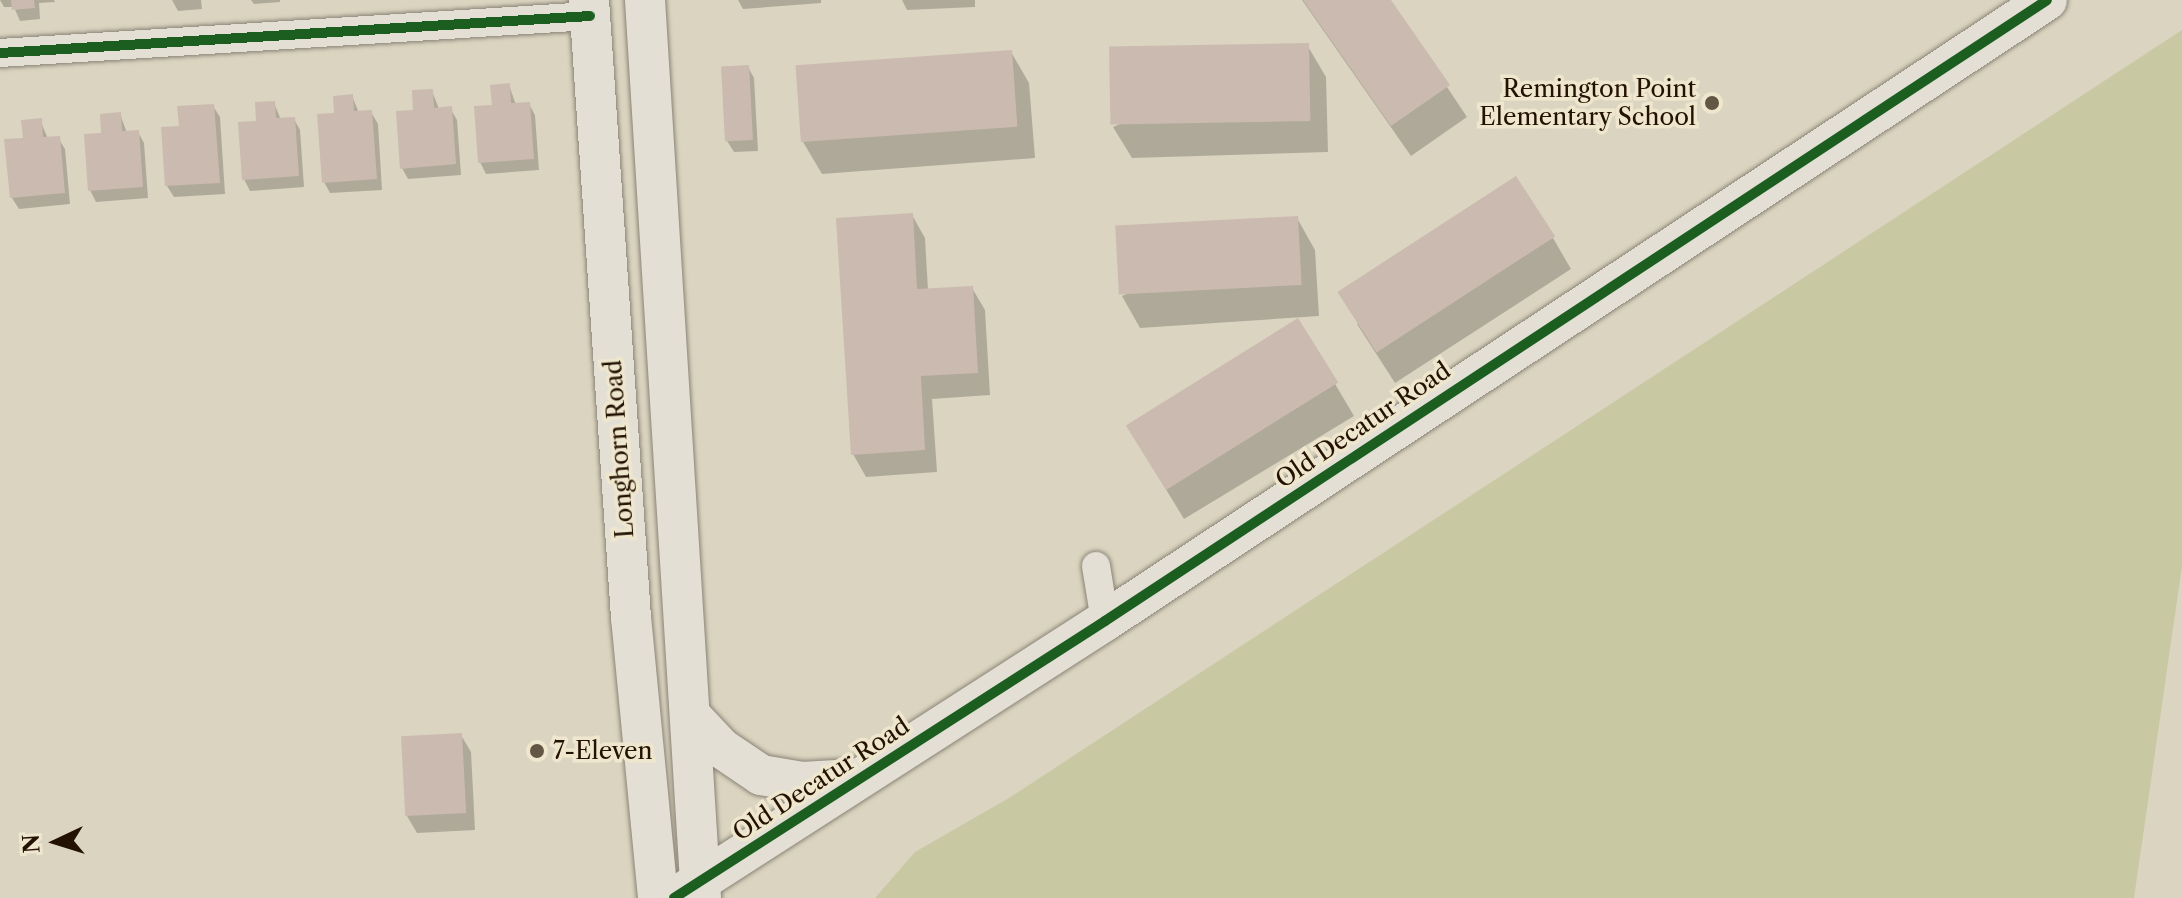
<!DOCTYPE html>
<style>
body{margin:0}
#map{position:relative;width:2182px;height:898px;overflow:hidden;background:#dbd4c0;font-family:"Libre Caslon Text",serif}
div>[style]{position:absolute}
.green>*{inset:0;background:#c8c8a3}
.shadow>*{inset:0;background:#0003}
.building>*{inset:0;background:#cbbab0;transform-origin:0 0}
.roads{filter:drop-shadow(0 0 2px #8a8476) drop-shadow(0 0 2px #8a8476)}
.street>*{height:28px;margin:-14px;padding:0 14px;transform-origin:14px;border-radius:14px;background:#e3dfd5}
.secondary>*{height:40px;margin:-20px;padding:0 20px;transform-origin:20px;border-radius:20px;background:#e3dfd5}
.cycleway>*{height:10px;margin:-5px;padding:0 5px;transform-origin:5px;border-radius:5px;background:#1b5e20}
.dots>*{width:22px;height:22px;translate:-50% -50%;box-sizing:border-box;border:4px solid #efe6ce;border-radius:50%}
span{translate:-50% -50%;white-space:nowrap;text-align:center;line-height:1.15;-webkit-text-stroke:7px #efe6ce;paint-order:stroke}
.poi-label{font-size:24px;color:#231202}
.right{translate:-100% -50%;text-align:right}
.left{translate:0 -50%;text-align:left}
.street-label{font-size:24px;color:#231202}
.north{position:absolute;left:16px;top:802px;width:80px;height:80px;-webkit-text-stroke:6px #efe6ce;paint-order:stroke;rotate:266deg;font-size:22px;font-weight:700;line-height:32px;text-align:center;color:#231202}
.north::after{content:'';display:block;margin:auto;width:28px;height:36px;background:#231202;clip-path:polygon(50% 0,100% 100%,50% 72%,0 100%)}
</style>
<div id="map">
<div class="green">
<i style="clip-path:polygon(2182px 30px,2182px 566px,2134px 898px,875px 898px,915px 852px,1009px 798px)"></i>
</div>
<div class="shadow">
<i style="clip-path:polygon(0 0,54px 0,55px 2px,39px 3px,40px 19px,20px 21px,14px 7px,4px 7px)"></i>
<i style="clip-path:polygon(172px 0,201px 0,202px 9px,178px 11px)"></i>
<i style="clip-path:polygon(251px 0,280px 0,280px 2px,254px 4px)"></i>
<i style="clip-path:polygon(738px 0,821px 0,821px 3px,743px 9px)"></i>
<i style="clip-path:polygon(902px 0,975px 0,975px 7px,907px 10px)"></i>
<i style="clip-path:polygon(1302px 0,1389px 0,1467px 117px,1411px 156px)"></i>
<i style="clip-path:polygon(1307px 45px,1326px 77px,1328px 152px,1132px 158px,1113px 127px)"></i>
<i style="clip-path:polygon(1011px 52px,1029px 83px,1035px 158px,822px 174px,803px 142px)"></i>
<i style="clip-path:polygon(748px 67px,754px 78px,758px 151px,734px 152px,727px 141px)"></i>
<i style="clip-path:polygon(509px 85px,516px 105px,529px 104px,535px 115px,539px 170px,486px 174px,480px 162px,494px 107px)"></i>
<i style="clip-path:polygon(432px 91px,439px 109px,450px 108px,457px 120px,461px 175px,408px 179px,402px 168px,415px 112px)"></i>
<i style="clip-path:polygon(352px 96px,359px 113px,371px 112px,378px 124px,382px 190px,330px 193px,324px 182px,336px 115px)"></i>
<i style="clip-path:polygon(274px 103px,281px 120px,294px 119px,300px 130px,304px 187px,250px 191px,244px 179px,258px 123px)"></i>
<i style="clip-path:polygon(213px 106px,220px 117px,225px 194px,174px 197px,167px 186px,181px 128px)"></i>
<i style="clip-path:polygon(120px 114px,127px 133px,138px 132px,144px 143px,148px 198px,96px 202px,90px 190px,104px 135px)"></i>
<i style="clip-path:polygon(40px 120px,48px 139px,58px 138px,65px 149px,70px 204px,19px 209px,12px 198px,25px 140px)"></i>
<i style="clip-path:polygon(912px 215px,925px 238px,928px 290px,972px 288px,985px 310px,990px 395px,932px 399px,937px 472px,866px 477px,853px 454px)"></i>
<i style="clip-path:polygon(1297px 218px,1315px 250px,1319px 316px,1140px 328px,1122px 296px)"></i>
<i style="clip-path:polygon(1553px 238px,1571px 269px,1395px 383px,1357px 324px)"></i>
<i style="clip-path:polygon(1298px 321px,1354px 416px,1184px 519px,1145px 455px)"></i>
<i style="clip-path:polygon(461px 735px,471px 752px,475px 830px,417px 833px,407px 816px)"></i>
</div>
<div class="building">
<i style="clip-path:polygon(11px 0,34px 0,35px 8px,12px 10px)"></i>
<i style="clip-path:polygon(1303px 0,1391px 0,1450px 85px,1391px 126px)"></i>
<i style="left:1309px;top:43px;width:78px;height:200px;rotate:89deg"></i>
<i style="left:1012px;top:50px;width:77px;height:217px;rotate:86deg"></i>
<i style="left:749px;top:65px;width:75px;height:28px;rotate:87deg"></i>
<i style="clip-path:polygon(510px 83px,511px 103px,530px 102px,534px 159px,478px 163px,474px 106px,492px 105px,490px 85px)"></i>
<i style="clip-path:polygon(433px 89px,434px 108px,452px 106px,456px 164px,400px 169px,396px 111px,413px 110px,412px 90px)"></i>
<i style="clip-path:polygon(353px 94px,354px 111px,372px 110px,377px 179px,322px 183px,317px 114px,334px 113px,333px 96px)"></i>
<i style="clip-path:polygon(275px 101px,276px 118px,295px 117px,299px 176px,242px 180px,238px 122px,256px 121px,255px 102px)"></i>
<i style="clip-path:polygon(214px 104px,220px 183px,165px 186px,161px 127px,179px 126px,177px 106px)"></i>
<i style="clip-path:polygon(121px 112px,122px 131px,139px 130px,143px 187px,88px 191px,84px 134px,101px 133px,100px 114px)"></i>
<i style="clip-path:polygon(42px 118px,43px 137px,60px 136px,65px 193px,10px 198px,4px 139px,23px 138px,21px 120px)"></i>
<i style="left:1516px;top:176px;width:72px;height:213px;rotate:57deg"></i>
<i style="clip-path:polygon(913px 213px,917px 289px,973px 286px,978px 373px,921px 376px,925px 450px,851px 455px,836px 218px)"></i>
<i style="left:1298px;top:216px;width:69px;height:183px;rotate:87deg"></i>
<i style="left:1298px;top:318px;width:76px;height:203px;rotate:58deg"></i>
<i style="left:462px;top:733px;width:80px;height:61px;rotate:87deg"></i>
</div>
<div class="roads">
<div class="street">
<i style="left:0;top:53px;width:591px;rotate:-3.59deg"></i>
<i style="left:1096px;top:566px;width:56px;rotate:80.7deg"></i>
</div>
<div class="secondary">
<i style="left:589px;top:0;width:618px;rotate:86.11deg"></i>
<i style="left:631px;top:617px;width:282px;rotate:84.5deg"></i>
<i style="left:645px;top:0;width:900px;rotate:86.43deg"></i>
<i style="left:690px;top:715px;width:45px;rotate:46.8deg"></i>
<i style="left:721px;top:748px;width:48px;rotate:34deg"></i>
<i style="left:761px;top:775px;width:42px;rotate:9.7deg"></i>
<i style="left:802px;top:782px;width:51px;rotate:-3.4deg"></i>
<i style="left:674px;top:898px;width:512px;rotate:-32.73deg"></i>
<i style="left:1105px;top:621px;width:1128px;rotate:-33.39deg"></i>
</div>
</div>
<div class="cycleway">
<i style="left:0;top:53px;width:591px;rotate:-3.59deg"></i>
<i style="left:674px;top:898px;width:512px;rotate:-32.73deg"></i>
<i style="left:1105px;top:621px;width:1128px;rotate:-33.39deg"></i>
</div>
<div class="dots">
<i style="left:1712px;top:103px;background:#635644"></i>
<i style="left:537px;top:751px;background:#635644"></i>
</div>
<div class="poi-label">
<span class="right" style="left:1696px;top:103px">Remington Point<br>Elementary School</span>
<span class="left" style="left:553px;top:751px">7-Eleven</span>
</div>
<div class="street-label">
<span style="left:1363px;top:425px;rotate:-34deg">Old Decatur Road</span>
<span style="left:619px;top:449px;rotate:-94deg">Longhorn Road</span>
<span style="left:821px;top:779px;rotate:-33deg">Old Decatur Road</span>
</div>
<div class="north">N</div>
</div>
